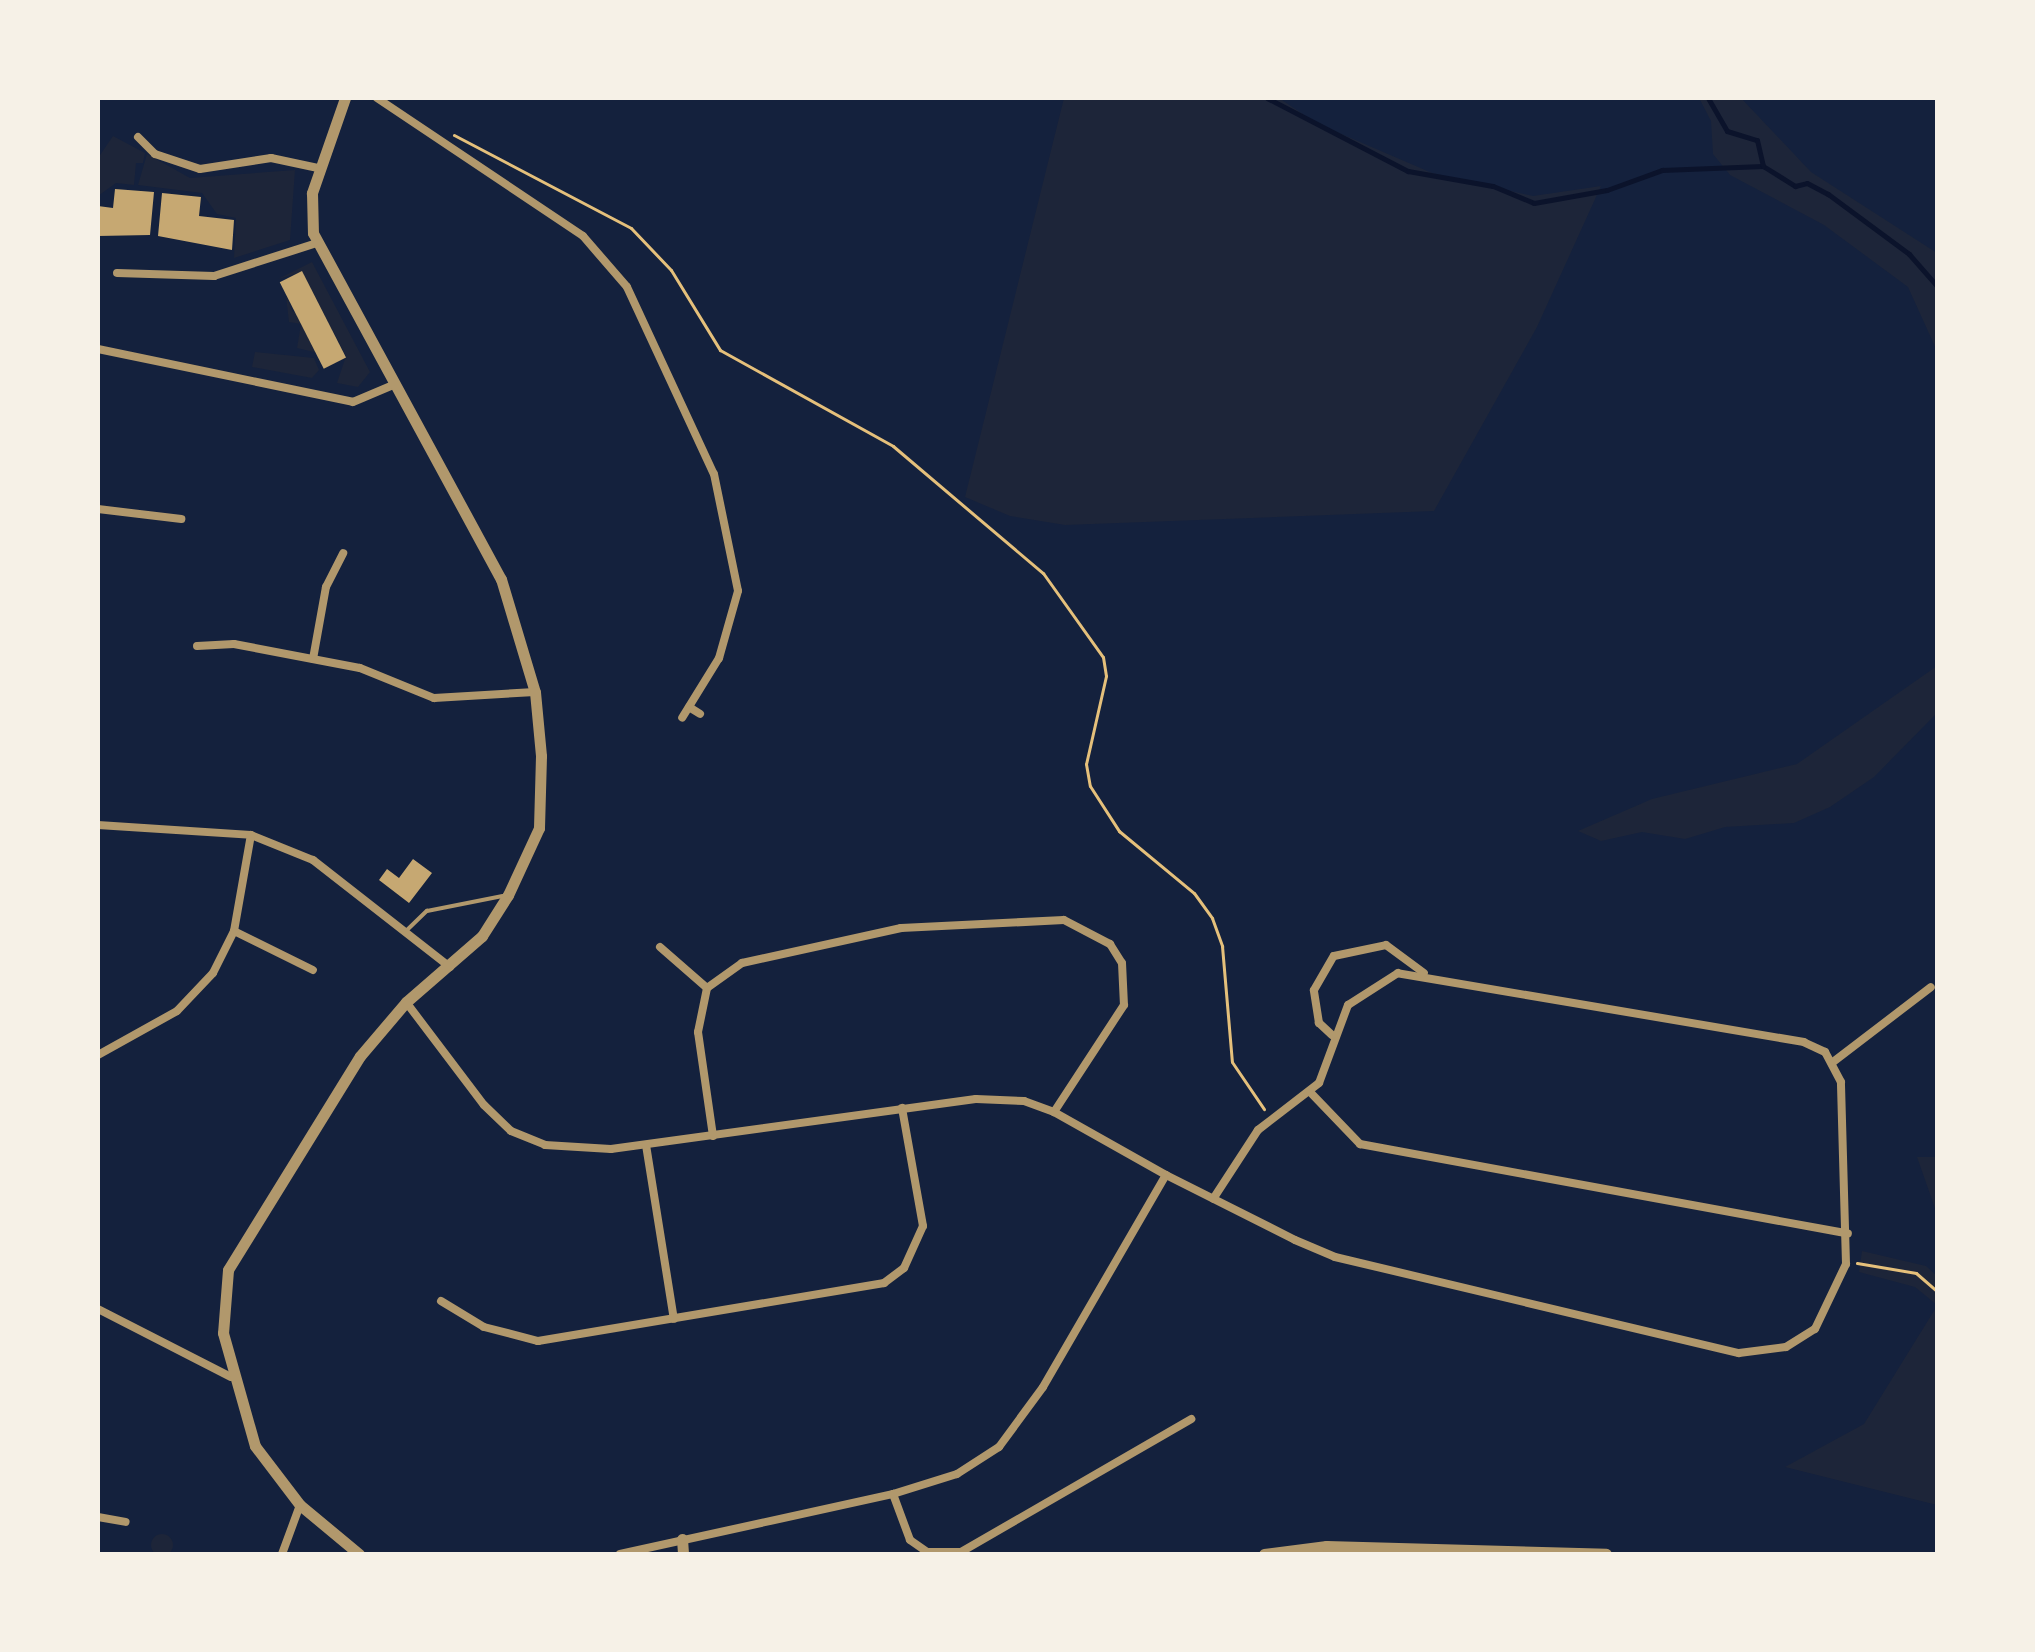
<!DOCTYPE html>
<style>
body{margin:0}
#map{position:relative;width:2035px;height:1652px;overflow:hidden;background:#14213d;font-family:Inter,sans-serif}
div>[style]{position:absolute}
.green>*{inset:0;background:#1d2539}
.round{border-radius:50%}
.stream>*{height:5px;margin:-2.5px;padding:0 2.5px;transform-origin:2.5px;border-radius:2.5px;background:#0b132b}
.building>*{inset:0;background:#c6a872;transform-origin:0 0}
.path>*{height:3px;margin:-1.5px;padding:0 1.5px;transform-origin:1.5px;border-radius:1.5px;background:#e5c07b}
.service>*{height:4px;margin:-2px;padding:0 2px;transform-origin:2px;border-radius:2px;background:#b1986c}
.minor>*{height:8px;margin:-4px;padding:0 4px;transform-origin:4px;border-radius:4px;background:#b1986c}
.tertiary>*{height:11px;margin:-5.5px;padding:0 5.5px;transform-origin:5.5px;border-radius:5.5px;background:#b1986c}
span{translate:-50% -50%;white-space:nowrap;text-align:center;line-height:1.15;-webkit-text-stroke:7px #f6f1e7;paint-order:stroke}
.frame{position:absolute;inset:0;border:100px solid #f6f1e7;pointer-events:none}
</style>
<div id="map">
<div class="green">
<i style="clip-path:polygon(1064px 98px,1279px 98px,1316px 123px,1432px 173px,1533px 196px,1601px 186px,1537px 327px,1434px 511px,1065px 525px,1010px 516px,965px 497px)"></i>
<i style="clip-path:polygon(1699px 98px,1741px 98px,1811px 172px,1937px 253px,1937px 351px,1908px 287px,1824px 225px,1730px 175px,1713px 154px,1711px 121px)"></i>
<i style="clip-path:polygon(113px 136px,145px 153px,143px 163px,136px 163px,134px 185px,116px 183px,98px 196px,98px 158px)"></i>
<i style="clip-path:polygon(147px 154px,190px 178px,295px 170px,290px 240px,234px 258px,236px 218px,217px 214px,202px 193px,138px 185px)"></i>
<i style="clip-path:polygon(312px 262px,370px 372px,358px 387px,337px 383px,346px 356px,302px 272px,278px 279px)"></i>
<i style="clip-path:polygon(286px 296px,293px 312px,296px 312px,318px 353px,297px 348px,301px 324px,289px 322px)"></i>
<i style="clip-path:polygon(255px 352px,314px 358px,319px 370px,312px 378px,252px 367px)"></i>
<i style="clip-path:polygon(1937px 666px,1937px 713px,1874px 777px,1830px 807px,1794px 823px,1725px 827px,1685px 839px,1642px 832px,1601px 841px,1578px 831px,1652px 799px,1797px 764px)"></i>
<i style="clip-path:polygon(1917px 1157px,1937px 1157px,1937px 1214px)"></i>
<i style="clip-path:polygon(1862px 1251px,1926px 1266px,1937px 1276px,1937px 1305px,1915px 1287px,1859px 1272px)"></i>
<i style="clip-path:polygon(1937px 1306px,1937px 1505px,1785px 1467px,1864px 1424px)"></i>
<i class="round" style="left:151px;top:1534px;width:22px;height:22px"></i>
</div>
<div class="stream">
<i style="left:1267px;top:98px;width:159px;rotate:27.4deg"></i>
<i style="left:1408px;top:171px;width:86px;rotate:10deg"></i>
<i style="left:1493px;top:186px;width:44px;rotate:22.5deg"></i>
<i style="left:1534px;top:203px;width:74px;rotate:-10.1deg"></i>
<i style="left:1607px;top:190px;width:59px;rotate:-20deg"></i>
<i style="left:1662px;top:170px;width:101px;rotate:-2.3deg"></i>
<i style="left:1763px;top:166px;width:38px;rotate:32deg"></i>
<i style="left:1795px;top:186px;width:12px;rotate:-14deg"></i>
<i style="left:1807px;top:183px;width:24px;rotate:28deg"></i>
<i style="left:1828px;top:194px;width:101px;rotate:36.5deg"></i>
<i style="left:1909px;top:254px;width:43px;rotate:48.8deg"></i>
<i style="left:1708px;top:98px;width:38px;rotate:60deg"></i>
<i style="left:1727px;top:131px;width:31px;rotate:17deg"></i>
<i style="left:1757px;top:140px;width:27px;rotate:77deg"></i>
</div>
<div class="building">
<i style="clip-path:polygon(115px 189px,154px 192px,150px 235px,98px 236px,98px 206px,113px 208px)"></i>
<i style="clip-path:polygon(162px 193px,201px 197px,199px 216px,234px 220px,232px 250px,158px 236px)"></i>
<i style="left:302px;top:271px;width:97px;height:25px;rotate:63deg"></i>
<i style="clip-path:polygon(413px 859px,432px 873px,409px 903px,379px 880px,387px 869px,399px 878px)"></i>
</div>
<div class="path">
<i style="left:454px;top:135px;width:200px;rotate:27.7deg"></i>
<i style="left:631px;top:228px;width:58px;rotate:46.4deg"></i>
<i style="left:671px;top:270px;width:94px;rotate:58.5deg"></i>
<i style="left:720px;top:350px;width:198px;rotate:29deg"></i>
<i style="left:893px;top:446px;width:197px;rotate:40.3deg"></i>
<i style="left:1043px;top:573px;width:103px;rotate:54.5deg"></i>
<i style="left:1103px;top:657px;width:19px;rotate:81deg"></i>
<i style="left:1106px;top:676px;width:90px;rotate:102.8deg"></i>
<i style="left:1086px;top:764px;width:22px;rotate:80deg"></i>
<i style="left:1090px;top:786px;width:54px;rotate:57.2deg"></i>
<i style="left:1119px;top:831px;width:97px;rotate:39.6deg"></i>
<i style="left:1194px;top:893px;width:31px;rotate:54deg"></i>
<i style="left:1212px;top:918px;width:30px;rotate:70deg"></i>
<i style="left:1222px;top:946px;width:116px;rotate:85.1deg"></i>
<i style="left:1232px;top:1062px;width:57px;rotate:55.8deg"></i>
<i style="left:1857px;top:1263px;width:60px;rotate:9.6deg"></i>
<i style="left:1916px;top:1273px;width:28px;rotate:41deg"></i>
</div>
<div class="service">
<i style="left:407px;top:930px;width:28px;rotate:-44deg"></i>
<i style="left:427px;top:911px;width:77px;rotate:-11.2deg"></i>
</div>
<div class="minor">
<i style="left:377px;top:98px;width:248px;rotate:33.8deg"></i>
<i style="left:583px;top:236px;width:67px;rotate:49.2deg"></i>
<i style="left:627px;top:287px;width:206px;rotate:65.1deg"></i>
<i style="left:714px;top:474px;width:119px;rotate:78.4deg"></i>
<i style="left:738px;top:591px;width:70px;rotate:105.8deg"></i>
<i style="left:719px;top:658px;width:70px;rotate:121.7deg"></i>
<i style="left:138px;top:137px;width:24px;rotate:45deg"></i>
<i style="left:155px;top:154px;width:47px;rotate:18.4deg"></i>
<i style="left:200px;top:169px;width:72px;rotate:-8.8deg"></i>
<i style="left:271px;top:158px;width:48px;rotate:12deg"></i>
<i style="left:117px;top:273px;width:97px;rotate:1.8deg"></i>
<i style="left:214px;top:276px;width:108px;rotate:-17.8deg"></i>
<i style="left:98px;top:349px;width:260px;rotate:11.7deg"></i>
<i style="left:353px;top:402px;width:43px;rotate:-23deg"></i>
<i style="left:98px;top:509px;width:84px;rotate:6.9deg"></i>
<i style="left:197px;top:646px;width:37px;rotate:-3deg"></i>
<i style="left:234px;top:644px;width:128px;rotate:10.8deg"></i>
<i style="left:360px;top:668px;width:80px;rotate:22.1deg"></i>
<i style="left:434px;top:698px;width:101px;rotate:-3.4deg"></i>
<i style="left:313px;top:659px;width:73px;rotate:-79.8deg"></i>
<i style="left:326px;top:587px;width:38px;rotate:-63deg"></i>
<i style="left:689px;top:707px;width:13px;rotate:32deg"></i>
<i style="left:98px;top:825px;width:153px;rotate:3.7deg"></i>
<i style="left:251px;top:835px;width:67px;rotate:22deg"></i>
<i style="left:313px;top:860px;width:174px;rotate:38deg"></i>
<i style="left:234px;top:931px;width:88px;rotate:26.3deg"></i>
<i style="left:660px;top:947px;width:62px;rotate:41.1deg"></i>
<i style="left:406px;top:1002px;width:129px;rotate:52.9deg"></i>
<i style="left:484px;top:1105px;width:37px;rotate:44deg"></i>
<i style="left:511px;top:1131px;width:37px;rotate:22deg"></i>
<i style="left:545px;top:1145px;width:66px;rotate:3.5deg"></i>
<i style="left:611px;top:1149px;width:368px;rotate:-7.8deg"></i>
<i style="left:976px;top:1099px;width:48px;rotate:2.4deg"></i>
<i style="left:1024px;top:1101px;width:32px;rotate:20deg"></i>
<i style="left:1054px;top:1112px;width:129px;rotate:29.4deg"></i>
<i style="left:1166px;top:1175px;width:144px;rotate:26.7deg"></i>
<i style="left:1295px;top:1240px;width:43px;rotate:23deg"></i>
<i style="left:1335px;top:1257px;width:415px;rotate:13.4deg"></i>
<i style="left:1739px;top:1353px;width:47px;rotate:-7.3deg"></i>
<i style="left:1786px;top:1347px;width:34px;rotate:-32deg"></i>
<i style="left:1815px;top:1329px;width:72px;rotate:-64.5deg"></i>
<i style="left:1846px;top:1264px;width:182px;rotate:-91.6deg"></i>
<i style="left:1841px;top:1082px;width:34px;rotate:-118deg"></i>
<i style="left:1825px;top:1052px;width:23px;rotate:-155deg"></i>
<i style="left:1804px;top:1042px;width:412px;rotate:-170.4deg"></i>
<i style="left:1398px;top:973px;width:59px;rotate:147.4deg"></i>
<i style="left:1348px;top:1005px;width:83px;rotate:110.4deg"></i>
<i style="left:1319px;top:1083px;width:77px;rotate:142.4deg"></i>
<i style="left:1258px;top:1130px;width:82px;rotate:123.1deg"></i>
<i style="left:1332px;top:1035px;width:18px;rotate:-137deg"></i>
<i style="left:1319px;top:1023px;width:33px;rotate:-99deg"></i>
<i style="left:1314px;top:990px;width:39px;rotate:-60deg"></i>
<i style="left:1334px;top:956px;width:53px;rotate:-11.9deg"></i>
<i style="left:1386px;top:945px;width:47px;rotate:36.4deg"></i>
<i style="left:98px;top:1055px;width:90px;rotate:-29.1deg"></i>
<i style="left:177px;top:1011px;width:52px;rotate:-46.5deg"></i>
<i style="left:213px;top:973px;width:47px;rotate:-63.4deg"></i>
<i style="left:234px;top:931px;width:97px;rotate:-80deg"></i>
<i style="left:1833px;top:1062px;width:123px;rotate:-37.4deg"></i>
<i style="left:1311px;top:1093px;width:71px;rotate:46.1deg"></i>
<i style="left:1360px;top:1144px;width:496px;rotate:10.4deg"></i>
<i style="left:713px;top:1136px;width:105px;rotate:-98.2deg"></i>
<i style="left:698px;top:1032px;width:45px;rotate:-78.4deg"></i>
<i style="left:707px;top:988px;width:43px;rotate:-35.5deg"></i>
<i style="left:742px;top:963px;width:163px;rotate:-12.4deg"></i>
<i style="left:901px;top:928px;width:163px;rotate:-2.8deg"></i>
<i style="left:1064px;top:920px;width:52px;rotate:27.6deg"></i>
<i style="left:1110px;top:944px;width:22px;rotate:58deg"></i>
<i style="left:1122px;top:963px;width:42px;rotate:87.3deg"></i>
<i style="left:1124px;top:1005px;width:128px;rotate:123.2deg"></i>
<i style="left:646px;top:1145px;width:176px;rotate:80.9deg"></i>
<i style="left:441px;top:1301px;width:50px;rotate:31.2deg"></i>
<i style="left:484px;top:1327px;width:56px;rotate:14.5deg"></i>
<i style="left:538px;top:1341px;width:351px;rotate:-9.5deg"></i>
<i style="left:884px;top:1283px;width:25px;rotate:-37deg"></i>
<i style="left:904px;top:1268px;width:46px;rotate:-65.7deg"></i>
<i style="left:923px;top:1226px;width:120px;rotate:-100.1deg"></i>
<i style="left:98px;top:1309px;width:149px;rotate:27.1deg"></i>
<i style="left:893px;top:1494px;width:49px;rotate:69.7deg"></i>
<i style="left:910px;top:1540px;width:21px;rotate:35deg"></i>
<i style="left:927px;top:1552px;width:34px"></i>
<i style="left:961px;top:1552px;width:266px;rotate:-30deg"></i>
<i style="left:98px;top:1517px;width:28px;rotate:10deg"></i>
<i style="left:282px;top:1554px;width:52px;rotate:-69.8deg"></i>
<i style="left:620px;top:1554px;width:280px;rotate:-12.4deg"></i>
<i style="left:893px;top:1494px;width:67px;rotate:-17.4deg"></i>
<i style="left:957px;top:1474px;width:50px;rotate:-32.7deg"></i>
<i style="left:999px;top:1447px;width:74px;rotate:-53.7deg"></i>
<i style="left:1043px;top:1387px;width:245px;rotate:-59.9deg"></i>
</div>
<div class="tertiary">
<i style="left:345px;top:98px;width:101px;rotate:109.2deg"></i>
<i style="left:312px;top:193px;width:40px;rotate:88.6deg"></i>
<i style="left:313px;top:233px;width:394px;rotate:61.5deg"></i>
<i style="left:501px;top:579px;width:118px;rotate:73.3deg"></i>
<i style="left:535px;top:692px;width:64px;rotate:84.6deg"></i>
<i style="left:541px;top:756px;width:72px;rotate:91.6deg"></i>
<i style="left:539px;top:828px;width:74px;rotate:114.8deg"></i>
<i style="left:508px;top:895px;width:49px;rotate:122.4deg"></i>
<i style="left:482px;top:936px;width:101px;rotate:139deg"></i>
<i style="left:406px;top:1002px;width:71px;rotate:130.4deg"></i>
<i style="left:360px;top:1056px;width:251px;rotate:121.7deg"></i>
<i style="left:228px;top:1270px;width:63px;rotate:94.5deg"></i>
<i style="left:223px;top:1333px;width:117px;rotate:74.2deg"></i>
<i style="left:255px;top:1446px;width:74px;rotate:52.7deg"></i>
<i style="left:300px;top:1505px;width:77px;rotate:39.7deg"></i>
<i style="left:682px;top:1539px;width:15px;rotate:86deg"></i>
<i style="left:1264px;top:1554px;width:63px;rotate:-7.4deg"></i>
<i style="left:1326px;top:1546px;width:280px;rotate:1.6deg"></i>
</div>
<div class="frame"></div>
</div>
